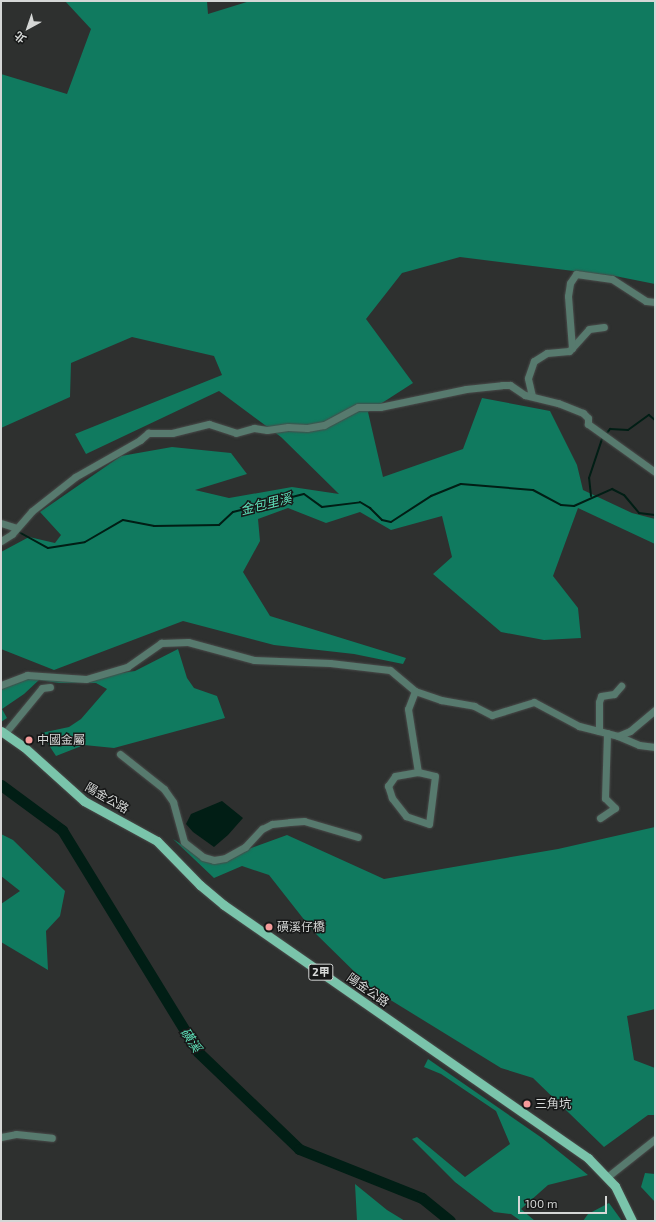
<!DOCTYPE html>
<meta charset="utf-8">
<style>
body{margin:0}
#map{position:relative;width:656px;height:1222px;overflow:hidden;background:#2e302f;font-family:"Exo 2","Noto Sans TC",sans-serif}
div>[style]{position:absolute}
.forest>*{inset:0;background:#107a5f}
.water>*{inset:0;background:#011e15}
.stream>*{height:2px;margin:-1px;padding:0 1px;transform-origin:1px;border-radius:1px;background:#011e15}
.river>*{height:11px;margin:-5.5px;padding:0 5.5px;transform-origin:5.5px;border-radius:5.5px;background:#011e15}
.roads{filter:drop-shadow(0 0 1px #494b4a) drop-shadow(0 0 1px #494b4a)}
.minor>*{height:7px;margin:-3.5px;padding:0 3.5px;transform-origin:3.5px;border-radius:3.5px;background:#577a6e}
.major>*{height:9px;margin:-4.5px;padding:0 4.5px;transform-origin:4.5px;border-radius:4.5px;background:#7ac4ab}
.dots>*{width:11px;height:11px;translate:-50% -50%;box-sizing:border-box;border:2px solid #171818;border-radius:50%}
span{translate:-50% -50%;white-space:nowrap;text-align:center;line-height:1.15;-webkit-text-stroke:3px #171818;paint-order:stroke}
.shield-label span{padding:1px 3px;background:#171818;border:1px solid;border-radius:3px;-webkit-text-stroke-width:0}
.shield-label{font-size:11px;color:#d5d7d6;font-weight:700}
.poi-label{font-size:12px;color:#d5d7d6}
.left{translate:0 -50%;text-align:left}
.street-label{font-size:12px;color:#d5d7d6}
.water-label{font-size:13px;color:#5edfb8;font-style:italic}
.frame{position:absolute;inset:0;border:2px solid #d5d7d6;pointer-events:none}
.north{position:absolute;left:8px;top:8px;width:40px;height:40px;-webkit-text-stroke:3px #171818;paint-order:stroke;rotate:220deg;font-size:11px;font-weight:700;line-height:16px;text-align:center;color:#d5d7d6}
.north::after{content:'';display:block;margin:auto;width:14px;height:18px;background:#d5d7d6;clip-path:polygon(50% 0,100% 100%,50% 72%,0 100%)}
.scale{position:absolute;left:518px;top:1196px;width:89px;height:18px;box-sizing:border-box;border:2px solid #d5d7d6;border-top:0;padding-left:5px;font-size:12px;line-height:14px;white-space:nowrap;color:#d5d7d6;-webkit-text-stroke:3px #171818;paint-order:stroke}
</style>
<div id="map">
<div class="forest">
<i style="clip-path:polygon(65px 1px,207px 1px,208px 14px,250px 1px,655px 1px,655px 284px,615px 276px,460px 257px,402px 273px,366px 319px,413px 383px,368px 412px,383px 477px,463px 449px,482px 398px,550px 411px,577px 465px,583px 490px,632px 513px,655px 519px,655px 544px,578px 508px,553px 576px,578px 608px,581px 638px,544px 640px,501px 632px,433px 574px,452px 557px,442px 516px,391px 530px,360px 512px,326px 523px,288px 508px,258px 519px,260px 541px,243px 572px,270px 616px,406px 658px,403px 664px,354px 654px,274px 645px,183px 621px,54px 670px,1px 649px,1px 552px,29px 537px,55px 543px,61px 535px,40px 512px,121px 456px,172px 447px,231px 453px,247px 474px,195px 490px,229px 498px,292px 487px,339px 494px,281px 437px,219px 391px,86px 454px,75px 434px,222px 375px,214px 356px,132px 337px,71px 363px,70px 397px,1px 428px,1px 74px,67px 94px,91px 29px)"></i>
<i style="clip-path:polygon(178px 649px,187px 678px,194px 688px,217px 696px,225px 718px,114px 748px,84px 745px,56px 756px,41px 733px,69px 727px,81px 719px,107px 689px,96px 683px,59px 683px,39px 680px,24px 694px,2px 709px,7px 718px,1px 722px,1px 690px,19px 678px,99px 676px,135px 671px)"></i>
<i style="clip-path:polygon(655px 827px,655px 1009px,627px 1016px,634px 1060px,655px 1068px,655px 1115px,648px 1115px,604px 1147px,533px 1078px,501px 1068px,371px 988px,313px 931px,269px 875px,242px 866px,214px 878px,173px 839px,210px 863px,287px 835px,384px 879px,558px 849px)"></i>
<i style="clip-path:polygon(1px 834px,13px 840px,65px 891px,60px 916px,46px 931px,48px 970px,1px 942px,1px 904px,20px 891px,1px 876px)"></i>
<i style="clip-path:polygon(428px 1059px,542px 1138px,588px 1175px,548px 1185px,521px 1209px,535px 1221px,521px 1221px,511px 1214px,494px 1212px,455px 1182px,412px 1139px,417px 1137px,465px 1177px,510px 1144px,496px 1111px,441px 1074px,424px 1067px)"></i>
<i style="clip-path:polygon(645px 1173px,655px 1174px,655px 1202px,641px 1187px)"></i>
<i style="clip-path:polygon(355px 1184px,387px 1210px,405px 1221px,357px 1221px)"></i>
<i style="clip-path:polygon(609px 1203px,622px 1221px,583px 1221px,588px 1214px)"></i>
</div>
<div class="water">
<i style="clip-path:polygon(222px 801px,243px 818px,228px 835px,214px 847px,193px 832px,186px 824px,191px 814px)"></i>
</div>
<div class="stream">
<i style="left:591px;top:496px;width:18px;rotate:-96deg"></i>
<i style="left:589px;top:478px;width:41px;rotate:-71.6deg"></i>
<i style="left:602px;top:439px;width:13px;rotate:-51deg"></i>
<i style="left:610px;top:429px;width:18px;rotate:3deg"></i>
<i style="left:628px;top:430px;width:26px;rotate:-36deg"></i>
<i style="left:649px;top:415px;width:8px;rotate:40deg"></i>
<i style="left:17px;top:531px;width:35px;rotate:29deg"></i>
<i style="left:48px;top:548px;width:37px;rotate:-9deg"></i>
<i style="left:85px;top:542px;width:44px;rotate:-30.1deg"></i>
<i style="left:123px;top:520px;width:32px;rotate:11deg"></i>
<i style="left:154px;top:526px;width:65px;rotate:-0.9deg"></i>
<i style="left:219px;top:525px;width:19px;rotate:-43deg"></i>
<i style="left:233px;top:512px;width:73px;rotate:-14.2deg"></i>
<i style="left:304px;top:494px;width:22px;rotate:36deg"></i>
<i style="left:322px;top:507px;width:38px;rotate:-7deg"></i>
<i style="left:360px;top:502px;width:12px;rotate:31deg"></i>
<i style="left:370px;top:508px;width:17px;rotate:45deg"></i>
<i style="left:382px;top:520px;width:9px;rotate:13deg"></i>
<i style="left:391px;top:522px;width:48px;rotate:-33deg"></i>
<i style="left:431px;top:496px;width:32px;rotate:-22deg"></i>
<i style="left:461px;top:484px;width:72px;rotate:4.8deg"></i>
<i style="left:533px;top:490px;width:32px;rotate:28deg"></i>
<i style="left:561px;top:505px;width:13px;rotate:4deg"></i>
<i style="left:574px;top:506px;width:42px;rotate:-24.1deg"></i>
<i style="left:612px;top:489px;width:13px;rotate:27deg"></i>
<i style="left:624px;top:495px;width:23px;rotate:50deg"></i>
<i style="left:639px;top:513px;width:16px;rotate:7deg"></i>
</div>
<div class="river">
<i style="left:1px;top:785px;width:76px;rotate:36.4deg"></i>
<i style="left:62px;top:830px;width:260px;rotate:58.5deg"></i>
<i style="left:198px;top:1052px;width:140px;rotate:43.8deg"></i>
<i style="left:299px;top:1149px;width:132px;rotate:21.7deg"></i>
<i style="left:422px;top:1198px;width:36px;rotate:39deg"></i>
</div>
<div class="roads">
<div class="minor">
<i style="left:572px;top:348px;width:25px;rotate:-48deg"></i>
<i style="left:589px;top:329px;width:15px;rotate:-8deg"></i>
<i style="left:532px;top:396px;width:18px;rotate:-103deg"></i>
<i style="left:528px;top:378px;width:18px;rotate:-71deg"></i>
<i style="left:534px;top:361px;width:15px;rotate:-32deg"></i>
<i style="left:547px;top:353px;width:22px;rotate:-5deg"></i>
<i style="left:569px;top:351px;width:4px;rotate:-45deg"></i>
<i style="left:572px;top:348px;width:52px;rotate:-94.4deg"></i>
<i style="left:568px;top:296px;width:13px;rotate:-81deg"></i>
<i style="left:570px;top:283px;width:11px;rotate:-56deg"></i>
<i style="left:576px;top:274px;width:36px;rotate:8deg"></i>
<i style="left:612px;top:279px;width:40px;rotate:32.9deg"></i>
<i style="left:646px;top:301px;width:9px;rotate:6deg"></i>
<i style="left:1px;top:523px;width:16px;rotate:18deg"></i>
<i style="left:1px;top:541px;width:13px;rotate:-32deg"></i>
<i style="left:12px;top:534px;width:30px;rotate:-49deg"></i>
<i style="left:32px;top:511px;width:55px;rotate:-38.3deg"></i>
<i style="left:75px;top:477px;width:75px;rotate:-29.6deg"></i>
<i style="left:140px;top:440px;width:11px;rotate:-41deg"></i>
<i style="left:148px;top:433px;width:24px"></i>
<i style="left:172px;top:433px;width:38px;rotate:-14deg"></i>
<i style="left:209px;top:424px;width:28px;rotate:18deg"></i>
<i style="left:236px;top:433px;width:19px;rotate:-16deg"></i>
<i style="left:254px;top:428px;width:13px;rotate:9deg"></i>
<i style="left:267px;top:430px;width:21px;rotate:-8deg"></i>
<i style="left:288px;top:427px;width:19px;rotate:3deg"></i>
<i style="left:307px;top:428px;width:17px;rotate:-10deg"></i>
<i style="left:324px;top:425px;width:38px;rotate:-28deg"></i>
<i style="left:358px;top:407px;width:22px"></i>
<i style="left:380px;top:407px;width:88px;rotate:-11.8deg"></i>
<i style="left:466px;top:389px;width:36px;rotate:-6deg"></i>
<i style="left:502px;top:385px;width:8px"></i>
<i style="left:510px;top:385px;width:18px;rotate:34deg"></i>
<i style="left:525px;top:395px;width:34px;rotate:14deg"></i>
<i style="left:558px;top:403px;width:27px;rotate:22deg"></i>
<i style="left:583px;top:413px;width:7px;rotate:45deg"></i>
<i style="left:588px;top:418px;width:6px;rotate:90deg"></i>
<i style="left:588px;top:424px;width:82px;rotate:35.6deg"></i>
<i style="left:1px;top:685px;width:28px;rotate:-21deg"></i>
<i style="left:27px;top:675px;width:59px;rotate:3.9deg"></i>
<i style="left:86px;top:679px;width:43px;rotate:-16.3deg"></i>
<i style="left:127px;top:667px;width:42px;rotate:-35.2deg"></i>
<i style="left:161px;top:643px;width:27px;rotate:-2deg"></i>
<i style="left:188px;top:642px;width:68px;rotate:15.3deg"></i>
<i style="left:254px;top:660px;width:76px;rotate:2.3deg"></i>
<i style="left:330px;top:663px;width:60px;rotate:6.7deg"></i>
<i style="left:390px;top:670px;width:33px;rotate:40deg"></i>
<i style="left:415px;top:691px;width:28px;rotate:19deg"></i>
<i style="left:441px;top:700px;width:34px;rotate:10deg"></i>
<i style="left:474px;top:706px;width:20px;rotate:27deg"></i>
<i style="left:492px;top:715px;width:44px;rotate:-17.2deg"></i>
<i style="left:534px;top:702px;width:51px;rotate:28.1deg"></i>
<i style="left:579px;top:726px;width:40px;rotate:14.4deg"></i>
<i style="left:618px;top:736px;width:23px;rotate:23deg"></i>
<i style="left:639px;top:745px;width:16px;rotate:7deg"></i>
<i style="left:415px;top:691px;width:19px;rotate:111deg"></i>
<i style="left:408px;top:709px;width:64px;rotate:81deg"></i>
<i style="left:418px;top:772px;width:17px;rotate:13deg"></i>
<i style="left:435px;top:776px;width:48px;rotate:97.1deg"></i>
<i style="left:429px;top:824px;width:24px;rotate:-161deg"></i>
<i style="left:406px;top:816px;width:23px;rotate:-128deg"></i>
<i style="left:392px;top:798px;width:13px;rotate:-108deg"></i>
<i style="left:388px;top:786px;width:12px;rotate:-55deg"></i>
<i style="left:395px;top:776px;width:23px;rotate:-10deg"></i>
<i style="left:599px;top:731px;width:29px;rotate:-90deg"></i>
<i style="left:599px;top:702px;width:6px;rotate:-72deg"></i>
<i style="left:601px;top:696px;width:13px;rotate:-9deg"></i>
<i style="left:614px;top:694px;width:11px;rotate:-49deg"></i>
<i style="left:5px;top:733px;width:58px;rotate:-50.6deg"></i>
<i style="left:42px;top:688px;width:8px;rotate:-7deg"></i>
<i style="left:618px;top:736px;width:13px;rotate:-23deg"></i>
<i style="left:630px;top:731px;width:33px;rotate:-40deg"></i>
<i style="left:120px;top:754px;width:56px;rotate:38.5deg"></i>
<i style="left:164px;top:789px;width:16px;rotate:55deg"></i>
<i style="left:173px;top:802px;width:41px;rotate:74.6deg"></i>
<i style="left:184px;top:842px;width:24px;rotate:38deg"></i>
<i style="left:203px;top:857px;width:11px;rotate:15deg"></i>
<i style="left:214px;top:860px;width:11px;rotate:-10deg"></i>
<i style="left:225px;top:858px;width:23px;rotate:-29deg"></i>
<i style="left:245px;top:847px;width:25px;rotate:-47deg"></i>
<i style="left:262px;top:829px;width:11px;rotate:-27deg"></i>
<i style="left:272px;top:824px;width:18px;rotate:-6deg"></i>
<i style="left:290px;top:822px;width:14px;rotate:-4deg"></i>
<i style="left:304px;top:821px;width:56px;rotate:16.5deg"></i>
<i style="left:600px;top:818px;width:18px;rotate:-34deg"></i>
<i style="left:615px;top:808px;width:14px;rotate:-135deg"></i>
<i style="left:605px;top:798px;width:65px;rotate:-88.2deg"></i>
<i style="left:1px;top:1137px;width:15px;rotate:-11deg"></i>
<i style="left:16px;top:1134px;width:36px;rotate:6deg"></i>
<i style="left:607px;top:1177px;width:61px;rotate:-38.4deg"></i>
</div>
<div class="major">
<i style="left:1px;top:731px;width:28px;rotate:35deg"></i>
<i style="left:24px;top:747px;width:81px;rotate:42deg"></i>
<i style="left:84px;top:801px;width:83px;rotate:28.7deg"></i>
<i style="left:157px;top:841px;width:62px;rotate:45.7deg"></i>
<i style="left:200px;top:885px;width:31px;rotate:40deg"></i>
<i style="left:224px;top:905px;width:443px;rotate:34.8deg"></i>
<i style="left:588px;top:1158px;width:39px;rotate:46deg"></i>
<i style="left:615px;top:1186px;width:39px;rotate:64deg"></i>
</div>
</div>
<div class="dots">
<i style="left:29px;top:740px;background:#f59b9a"></i>
<i style="left:269px;top:927px;background:#f59b9a"></i>
<i style="left:527px;top:1104px;background:#f59b9a"></i>
</div>
<div class="shield-label">
<span style="left:321px;top:972px">2甲</span>
</div>
<div class="poi-label">
<span class="left" style="left:37px;top:740px">中國金屬</span>
<span class="left" style="left:277px;top:927px">磺溪仔橋</span>
<span class="left" style="left:535px;top:1104px">三角坑</span>
</div>
<div class="street-label">
<span style="left:107px;top:798px;rotate:30deg">陽金公路</span>
<span style="left:368px;top:990px;rotate:35deg">陽金公路</span>
</div>
<div class="water-label">
<span style="left:266px;top:504px;rotate:-14deg">金包里溪</span>
<span style="left:191px;top:1040px;rotate:56deg">磺溪</span>
</div>
<div class="frame"></div>
<div class="north">北</div>
<div class="scale">100 m</div>
</div>
